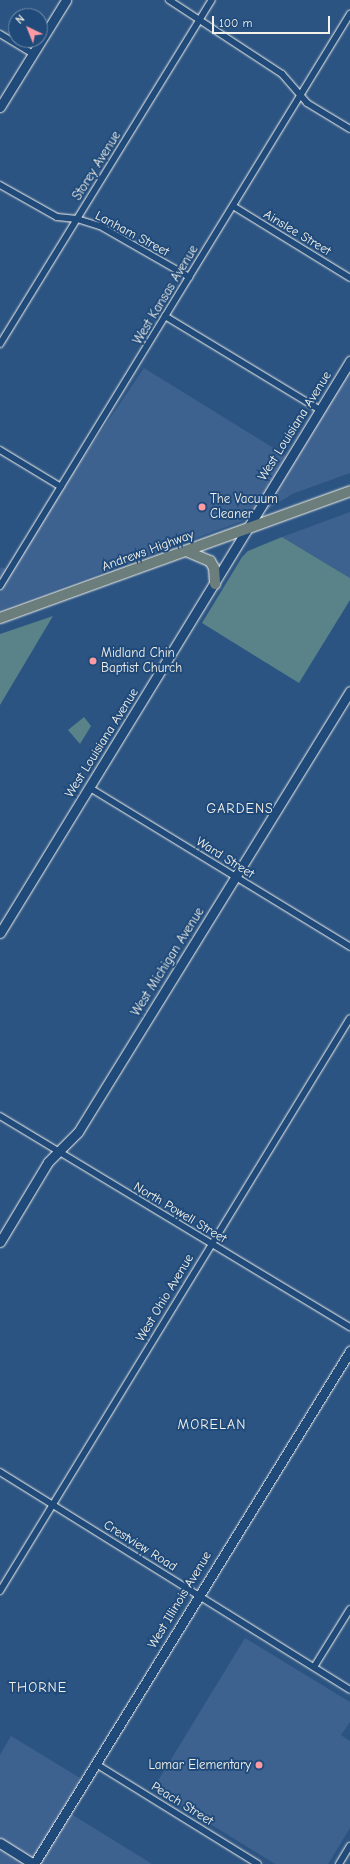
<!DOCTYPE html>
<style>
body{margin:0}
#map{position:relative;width:350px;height:1864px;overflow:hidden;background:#2b5483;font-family:"Comic Neue",sans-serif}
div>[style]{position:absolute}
.built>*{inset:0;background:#3e6290}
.green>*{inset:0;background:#598289}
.roads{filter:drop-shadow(0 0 1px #f4f1e8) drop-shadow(0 0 1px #f4f1e8)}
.street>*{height:6px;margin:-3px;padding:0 3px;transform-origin:3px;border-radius:3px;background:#1f4a7a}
.secondary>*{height:9px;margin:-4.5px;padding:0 4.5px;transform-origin:4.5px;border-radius:4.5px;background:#1f4a7a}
.primary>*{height:10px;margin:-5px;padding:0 5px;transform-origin:5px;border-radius:5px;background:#6c7e7c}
.dots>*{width:11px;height:11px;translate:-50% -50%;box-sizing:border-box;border:2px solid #1f4a7a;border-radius:50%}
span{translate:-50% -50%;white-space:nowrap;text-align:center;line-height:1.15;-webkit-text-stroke:4px #1f4a7a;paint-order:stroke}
.street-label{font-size:13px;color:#f4f1e8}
.poi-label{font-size:13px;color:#f4f1e8}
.left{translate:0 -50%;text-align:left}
.right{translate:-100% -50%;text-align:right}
.neighbourhood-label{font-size:14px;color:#f4f1e8;letter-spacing:1px}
.north{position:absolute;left:8px;top:8px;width:40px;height:40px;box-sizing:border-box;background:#1f4a7a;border:1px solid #748da6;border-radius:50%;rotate:317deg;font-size:11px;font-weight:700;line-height:16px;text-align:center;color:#f4f1e8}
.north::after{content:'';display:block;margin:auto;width:14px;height:18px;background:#ff9aa2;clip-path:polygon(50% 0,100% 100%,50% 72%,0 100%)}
.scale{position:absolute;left:212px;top:16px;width:118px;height:18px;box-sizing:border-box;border:2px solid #f4f1e8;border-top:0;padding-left:5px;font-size:12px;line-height:14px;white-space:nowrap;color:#f4f1e8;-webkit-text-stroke:3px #1f4a7a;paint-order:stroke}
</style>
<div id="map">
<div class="built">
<i style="clip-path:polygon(350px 365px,350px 473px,292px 494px,259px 515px,0 610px,0 569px,2px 567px,7px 570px,144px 368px,293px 460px)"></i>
<i style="clip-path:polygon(350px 512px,350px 578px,282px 537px)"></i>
<i style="clip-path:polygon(245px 1638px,350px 1702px,350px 1722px,341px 1735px,350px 1741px,350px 1828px,328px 1864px,275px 1864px,153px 1789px)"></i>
<i style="clip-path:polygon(11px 1736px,85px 1781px,68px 1812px,152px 1864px,0 1864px,0 1755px)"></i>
</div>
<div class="green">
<i style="clip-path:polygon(282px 537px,350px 578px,350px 600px,299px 683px,202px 623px,242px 557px,248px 551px)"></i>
<i style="clip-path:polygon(53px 616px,0 705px,0 634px)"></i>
<i style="clip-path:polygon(84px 717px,91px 726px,80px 744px,68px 730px)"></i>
</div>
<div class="roads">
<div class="street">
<i style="left:169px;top:0;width:135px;rotate:33.2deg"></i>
<i style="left:282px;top:74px;width:38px;rotate:49deg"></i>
<i style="left:307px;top:103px;width:50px;rotate:31.2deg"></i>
<i style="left:0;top:34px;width:39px;rotate:31deg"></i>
<i style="left:0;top:185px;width:65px;rotate:29.3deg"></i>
<i style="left:57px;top:217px;width:20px;rotate:6deg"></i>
<i style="left:77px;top:219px;width:24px;rotate:17deg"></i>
<i style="left:100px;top:226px;width:103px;rotate:29.8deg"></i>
<i style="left:233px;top:206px;width:137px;rotate:31.6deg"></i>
<i style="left:165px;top:316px;width:181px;rotate:31.2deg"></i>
<i style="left:0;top:344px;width:404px;rotate:-58.4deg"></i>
<i style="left:0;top:450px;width:71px;rotate:31.2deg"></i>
<i style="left:0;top:586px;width:671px;rotate:-58.54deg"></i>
<i style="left:90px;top:788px;width:305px;rotate:31.4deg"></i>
<i style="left:0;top:1116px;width:409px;rotate:31.1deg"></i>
<i style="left:0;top:1472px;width:412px;rotate:31.9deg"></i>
<i style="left:0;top:1591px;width:671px;rotate:-58.58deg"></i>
<i style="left:314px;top:1667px;width:68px;rotate:-58.2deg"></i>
<i style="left:96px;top:1764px;width:190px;rotate:31.7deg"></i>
<i style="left:339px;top:1864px;width:21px;rotate:-59deg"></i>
</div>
<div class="secondary">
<i style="left:0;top:107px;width:126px;rotate:-58.3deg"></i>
<i style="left:0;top:933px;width:671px;rotate:-58.54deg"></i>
<i style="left:0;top:1242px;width:93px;rotate:-59deg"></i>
<i style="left:48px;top:1162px;width:42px;rotate:-45deg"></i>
<i style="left:78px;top:1132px;width:518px;rotate:-58.33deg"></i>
<i style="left:0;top:1843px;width:40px;rotate:32deg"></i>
<i style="left:34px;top:1864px;width:603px;rotate:-58.37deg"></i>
</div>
<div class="primary">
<i style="left:186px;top:551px;width:26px;rotate:23deg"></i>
<i style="left:210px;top:561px;width:8px;rotate:60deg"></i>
<i style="left:214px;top:568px;width:16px;rotate:86deg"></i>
<i style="left:0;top:618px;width:372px;rotate:-19.9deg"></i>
</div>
</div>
<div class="dots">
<i style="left:202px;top:507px;background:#ff9aa2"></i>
<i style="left:93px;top:661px;background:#ff9aa2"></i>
<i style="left:259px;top:1765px;background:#ff9aa2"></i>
</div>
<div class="street-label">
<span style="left:97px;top:166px;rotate:-58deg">Storey Avenue</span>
<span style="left:297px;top:233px;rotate:31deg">Ainslee Street</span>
<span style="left:132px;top:234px;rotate:28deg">Lanham Street</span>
<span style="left:166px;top:295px;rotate:-59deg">West Kansas Avenue</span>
<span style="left:295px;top:426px;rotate:-58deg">West Louisiana Avenue</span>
<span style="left:148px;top:551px;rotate:-20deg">Andrews Highway</span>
<span style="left:102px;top:743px;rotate:-58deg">West Louisiana Avenue</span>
<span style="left:225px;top:858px;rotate:32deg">Ward Street</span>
<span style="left:168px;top:962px;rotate:-58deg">West Michigan Avenue</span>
<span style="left:180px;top:1213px;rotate:31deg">North Powell Street</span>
<span style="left:165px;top:1298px;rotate:-59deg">West Ohio Avenue</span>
<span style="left:140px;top:1546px;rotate:32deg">Crestview Road</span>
<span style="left:180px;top:1600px;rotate:-59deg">West Illinois Avenue</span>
<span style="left:182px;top:1804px;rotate:32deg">Peach Street</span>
</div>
<div class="poi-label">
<span class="left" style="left:210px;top:507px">The Vacuum<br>Cleaner</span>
<span class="left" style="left:101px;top:661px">Midland Chin<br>Baptist Church</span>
<span class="right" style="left:251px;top:1765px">Lamar Elementary</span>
</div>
<div class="neighbourhood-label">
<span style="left:240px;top:809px">GARDENS</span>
<span style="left:212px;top:1425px">MORELAN</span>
<span style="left:38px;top:1688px">THORNE</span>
</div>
<div class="north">N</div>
<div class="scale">100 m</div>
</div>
